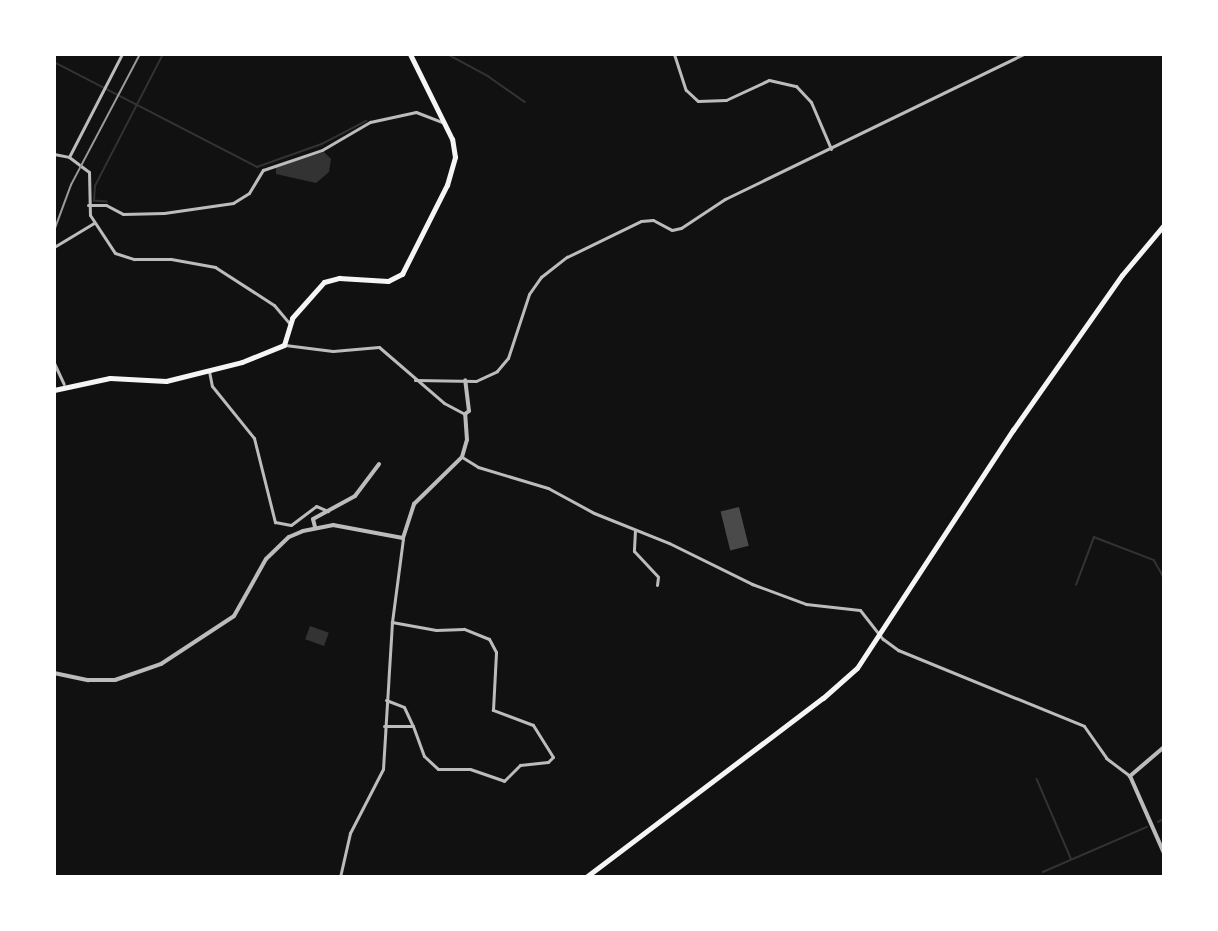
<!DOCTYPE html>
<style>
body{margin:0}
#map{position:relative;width:1218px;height:931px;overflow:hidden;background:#111;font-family:Poppins,sans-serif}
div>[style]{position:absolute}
.water>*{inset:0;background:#333;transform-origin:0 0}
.stream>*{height:1.5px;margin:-0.75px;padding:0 0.75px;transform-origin:0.75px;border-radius:0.75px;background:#333}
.building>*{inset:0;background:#4a4a4a;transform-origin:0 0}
.minor>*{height:3px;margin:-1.5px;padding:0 1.5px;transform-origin:1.5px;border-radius:1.5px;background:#bcbcbc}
.tertiary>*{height:4px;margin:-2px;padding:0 2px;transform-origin:2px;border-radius:2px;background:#bcbcbc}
.primary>*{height:5px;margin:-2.5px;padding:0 2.5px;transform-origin:2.5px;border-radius:2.5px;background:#f5f5f5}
.rail>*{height:1.5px;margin:-0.75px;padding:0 0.75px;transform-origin:0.75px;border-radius:0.75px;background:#9a9a9a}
span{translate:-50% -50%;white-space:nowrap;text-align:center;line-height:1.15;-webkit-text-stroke:6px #fff;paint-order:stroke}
.frame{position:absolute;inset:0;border:56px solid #fff;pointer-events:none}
</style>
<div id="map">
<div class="water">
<i style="clip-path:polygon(324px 152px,331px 159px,329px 172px,316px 183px,276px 174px,276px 167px)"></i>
<i style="left:310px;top:626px;width:20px;height:14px;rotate:20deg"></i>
</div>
<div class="stream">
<i style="left:447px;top:54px;width:47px;rotate:28.2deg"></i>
<i style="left:488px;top:76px;width:45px;rotate:35.1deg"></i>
<i style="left:54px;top:62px;width:229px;rotate:27.3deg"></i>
<i style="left:257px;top:167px;width:69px;rotate:-19.5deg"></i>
<i style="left:322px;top:144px;width:50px;rotate:-27.6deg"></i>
<i style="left:107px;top:202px;width:13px;rotate:-176deg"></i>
<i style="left:94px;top:201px;width:15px;rotate:-86deg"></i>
<i style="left:95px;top:186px;width:148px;rotate:-62.7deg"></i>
<i style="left:1076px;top:585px;width:51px;rotate:-69.4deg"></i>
<i style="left:1094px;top:537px;width:64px;rotate:21deg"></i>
<i style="left:1154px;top:560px;width:20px;rotate:60deg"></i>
<i style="left:1037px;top:779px;width:86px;rotate:66.7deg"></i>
<i style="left:1158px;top:822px;width:7px;rotate:-27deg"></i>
<i style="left:1043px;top:872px;width:113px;rotate:-23.4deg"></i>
</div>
<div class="building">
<i style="left:739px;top:507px;width:40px;height:19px;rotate:76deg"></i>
</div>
<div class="minor">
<i style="left:674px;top:54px;width:38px;rotate:72deg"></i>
<i style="left:686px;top:90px;width:16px;rotate:43deg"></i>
<i style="left:698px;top:101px;width:28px;rotate:-2deg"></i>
<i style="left:726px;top:100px;width:47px;rotate:-24.9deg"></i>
<i style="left:769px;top:80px;width:28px;rotate:13deg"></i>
<i style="left:796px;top:86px;width:22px;rotate:47deg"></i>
<i style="left:811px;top:102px;width:51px;rotate:66.9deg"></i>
<i style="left:54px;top:154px;width:15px;rotate:11deg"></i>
<i style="left:69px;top:157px;width:25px;rotate:37deg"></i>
<i style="left:89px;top:172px;width:43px;rotate:88.7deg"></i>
<i style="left:90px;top:215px;width:45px;rotate:56.7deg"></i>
<i style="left:115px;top:253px;width:20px;rotate:18deg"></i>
<i style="left:134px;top:259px;width:37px"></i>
<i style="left:171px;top:259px;width:45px;rotate:10.3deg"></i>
<i style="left:215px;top:267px;width:70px;rotate:32.8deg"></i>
<i style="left:274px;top:305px;width:23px;rotate:50deg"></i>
<i style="left:69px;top:157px;width:116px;rotate:-62.8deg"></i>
<i style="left:88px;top:205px;width:18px"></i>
<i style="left:106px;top:205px;width:19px;rotate:28deg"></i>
<i style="left:123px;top:214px;width:41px;rotate:-1.4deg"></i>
<i style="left:164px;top:213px;width:70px;rotate:-8.2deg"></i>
<i style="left:233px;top:203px;width:19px;rotate:-32deg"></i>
<i style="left:249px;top:193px;width:27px;rotate:-59deg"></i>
<i style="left:263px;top:170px;width:62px;rotate:-18.7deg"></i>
<i style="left:322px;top:150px;width:56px;rotate:-30.3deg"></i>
<i style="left:370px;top:122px;width:47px;rotate:-12.3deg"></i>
<i style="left:416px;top:112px;width:28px;rotate:21deg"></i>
<i style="left:54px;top:247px;width:47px;rotate:-31deg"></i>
<i style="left:285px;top:345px;width:48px;rotate:7.1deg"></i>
<i style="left:333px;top:351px;width:46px;rotate:-5deg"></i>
<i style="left:379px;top:347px;width:86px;rotate:40.7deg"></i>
<i style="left:444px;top:403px;width:24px;rotate:28deg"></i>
<i style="left:54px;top:363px;width:23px;rotate:65deg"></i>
<i style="left:209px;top:371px;width:15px;rotate:79deg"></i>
<i style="left:212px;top:386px;width:67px;rotate:51.1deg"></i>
<i style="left:254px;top:438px;width:87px;rotate:76deg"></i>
<i style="left:275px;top:522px;width:16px;rotate:11deg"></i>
<i style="left:291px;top:525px;width:31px;rotate:-37deg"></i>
<i style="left:316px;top:506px;width:13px;rotate:23deg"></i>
<i style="left:415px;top:380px;width:61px;rotate:0.9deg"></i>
<i style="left:476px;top:381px;width:23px;rotate:-25deg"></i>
<i style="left:497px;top:371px;width:17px;rotate:-50deg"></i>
<i style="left:508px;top:358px;width:67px;rotate:-71.8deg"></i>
<i style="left:529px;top:294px;width:21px;rotate:-55deg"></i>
<i style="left:541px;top:277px;width:33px;rotate:-38deg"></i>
<i style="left:567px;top:257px;width:82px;rotate:-25.9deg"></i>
<i style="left:641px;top:221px;width:12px;rotate:-5deg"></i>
<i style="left:653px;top:220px;width:21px;rotate:28deg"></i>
<i style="left:672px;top:230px;width:9px;rotate:-13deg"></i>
<i style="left:681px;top:228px;width:53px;rotate:-33.4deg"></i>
<i style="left:725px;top:199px;width:331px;rotate:-25.9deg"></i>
<i style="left:462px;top:457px;width:19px;rotate:32deg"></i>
<i style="left:478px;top:467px;width:73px;rotate:16.7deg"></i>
<i style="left:548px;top:488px;width:52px;rotate:28.5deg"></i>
<i style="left:594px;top:513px;width:81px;rotate:21.8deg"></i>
<i style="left:669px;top:543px;width:93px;rotate:26.3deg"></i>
<i style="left:752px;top:584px;width:58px;rotate:20.3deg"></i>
<i style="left:806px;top:604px;width:54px;rotate:6.3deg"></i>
<i style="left:860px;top:610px;width:37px;rotate:52deg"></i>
<i style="left:883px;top:639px;width:19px;rotate:36deg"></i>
<i style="left:898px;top:650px;width:201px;rotate:22.2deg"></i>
<i style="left:1084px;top:726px;width:39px;rotate:55deg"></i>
<i style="left:1106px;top:758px;width:30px;rotate:37deg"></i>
<i style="left:635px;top:530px;width:21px;rotate:93deg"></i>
<i style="left:634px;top:551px;width:35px;rotate:47deg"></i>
<i style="left:658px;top:577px;width:8px;rotate:97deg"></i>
<i style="left:386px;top:700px;width:19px;rotate:21deg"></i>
<i style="left:404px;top:707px;width:21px;rotate:65deg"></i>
<i style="left:384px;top:726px;width:29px"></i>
<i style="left:413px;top:726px;width:32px;rotate:70deg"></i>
<i style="left:424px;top:756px;width:19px;rotate:43deg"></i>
<i style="left:438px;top:769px;width:32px"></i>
<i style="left:470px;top:769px;width:36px;rotate:19deg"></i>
<i style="left:504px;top:781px;width:23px;rotate:-45deg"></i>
<i style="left:520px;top:765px;width:28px;rotate:-6deg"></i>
<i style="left:548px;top:762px;width:7px;rotate:-45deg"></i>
<i style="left:553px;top:757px;width:38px;rotate:-122deg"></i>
<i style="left:533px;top:725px;width:43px;rotate:-159.4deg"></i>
<i style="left:493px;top:710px;width:58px;rotate:-87deg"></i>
<i style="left:496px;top:652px;width:15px;rotate:-118deg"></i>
<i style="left:489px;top:639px;width:27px;rotate:-158deg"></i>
<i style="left:464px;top:629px;width:28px;rotate:178deg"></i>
<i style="left:436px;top:630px;width:45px;rotate:-169.7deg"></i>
<i style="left:340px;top:877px;width:45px;rotate:-77.2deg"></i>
<i style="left:350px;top:833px;width:72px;rotate:-62.7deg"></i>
<i style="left:383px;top:769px;width:147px;rotate:-86.5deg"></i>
<i style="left:392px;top:622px;width:85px;rotate:-82.5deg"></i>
</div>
<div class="tertiary">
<i style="left:315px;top:527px;width:8px;rotate:-104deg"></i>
<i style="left:313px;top:519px;width:48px;rotate:-28.7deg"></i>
<i style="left:355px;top:496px;width:40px;rotate:-53deg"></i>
<i style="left:54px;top:673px;width:35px;rotate:12deg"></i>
<i style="left:88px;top:680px;width:27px"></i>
<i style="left:115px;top:680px;width:49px;rotate:-19.2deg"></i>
<i style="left:161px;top:664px;width:87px;rotate:-33.3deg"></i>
<i style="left:234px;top:616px;width:65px;rotate:-60.7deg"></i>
<i style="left:266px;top:559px;width:32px;rotate:-44deg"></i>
<i style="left:289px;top:537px;width:15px;rotate:-23deg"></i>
<i style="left:303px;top:531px;width:31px;rotate:-11deg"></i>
<i style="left:333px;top:525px;width:71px;rotate:10.5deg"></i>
<i style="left:403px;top:538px;width:36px;rotate:-72deg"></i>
<i style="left:414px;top:504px;width:67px;rotate:-44.4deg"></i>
<i style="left:462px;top:457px;width:18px;rotate:-74deg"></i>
<i style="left:467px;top:440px;width:26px;rotate:-94deg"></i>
<i style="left:465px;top:414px;width:5px;rotate:-37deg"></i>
<i style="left:469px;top:411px;width:31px;rotate:-97deg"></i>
<i style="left:1164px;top:747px;width:45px;rotate:139.5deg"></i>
<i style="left:1130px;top:776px;width:84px;rotate:66.2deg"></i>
</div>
<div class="primary">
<i style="left:54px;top:390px;width:57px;rotate:-12.1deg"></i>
<i style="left:110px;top:378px;width:56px;rotate:3.1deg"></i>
<i style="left:166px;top:381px;width:78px;rotate:-14deg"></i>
<i style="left:242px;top:362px;width:45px;rotate:-22deg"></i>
<i style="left:284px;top:345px;width:28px;rotate:-73deg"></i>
<i style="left:292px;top:318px;width:48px;rotate:-48.4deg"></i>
<i style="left:324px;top:282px;width:16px;rotate:-15deg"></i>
<i style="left:339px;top:278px;width:49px;rotate:3.5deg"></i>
<i style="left:388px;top:281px;width:16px;rotate:-27deg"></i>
<i style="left:402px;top:274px;width:100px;rotate:-63.2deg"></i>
<i style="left:447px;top:185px;width:29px;rotate:-74deg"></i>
<i style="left:455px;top:157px;width:18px;rotate:-99deg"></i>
<i style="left:452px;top:139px;width:95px;rotate:-116.3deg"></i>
<i style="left:586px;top:877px;width:297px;rotate:-37.1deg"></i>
<i style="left:823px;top:698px;width:45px;rotate:-41.4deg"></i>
<i style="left:857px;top:668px;width:285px;rotate:-56.8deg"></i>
<i style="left:1013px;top:430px;width:189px;rotate:-54.9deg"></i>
<i style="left:1122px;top:275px;width:65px;rotate:-50deg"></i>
</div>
<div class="rail">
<i style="left:54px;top:231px;width:49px;rotate:-69.7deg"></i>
<i style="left:71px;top:185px;width:148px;rotate:-62.2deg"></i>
</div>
<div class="frame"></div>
</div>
